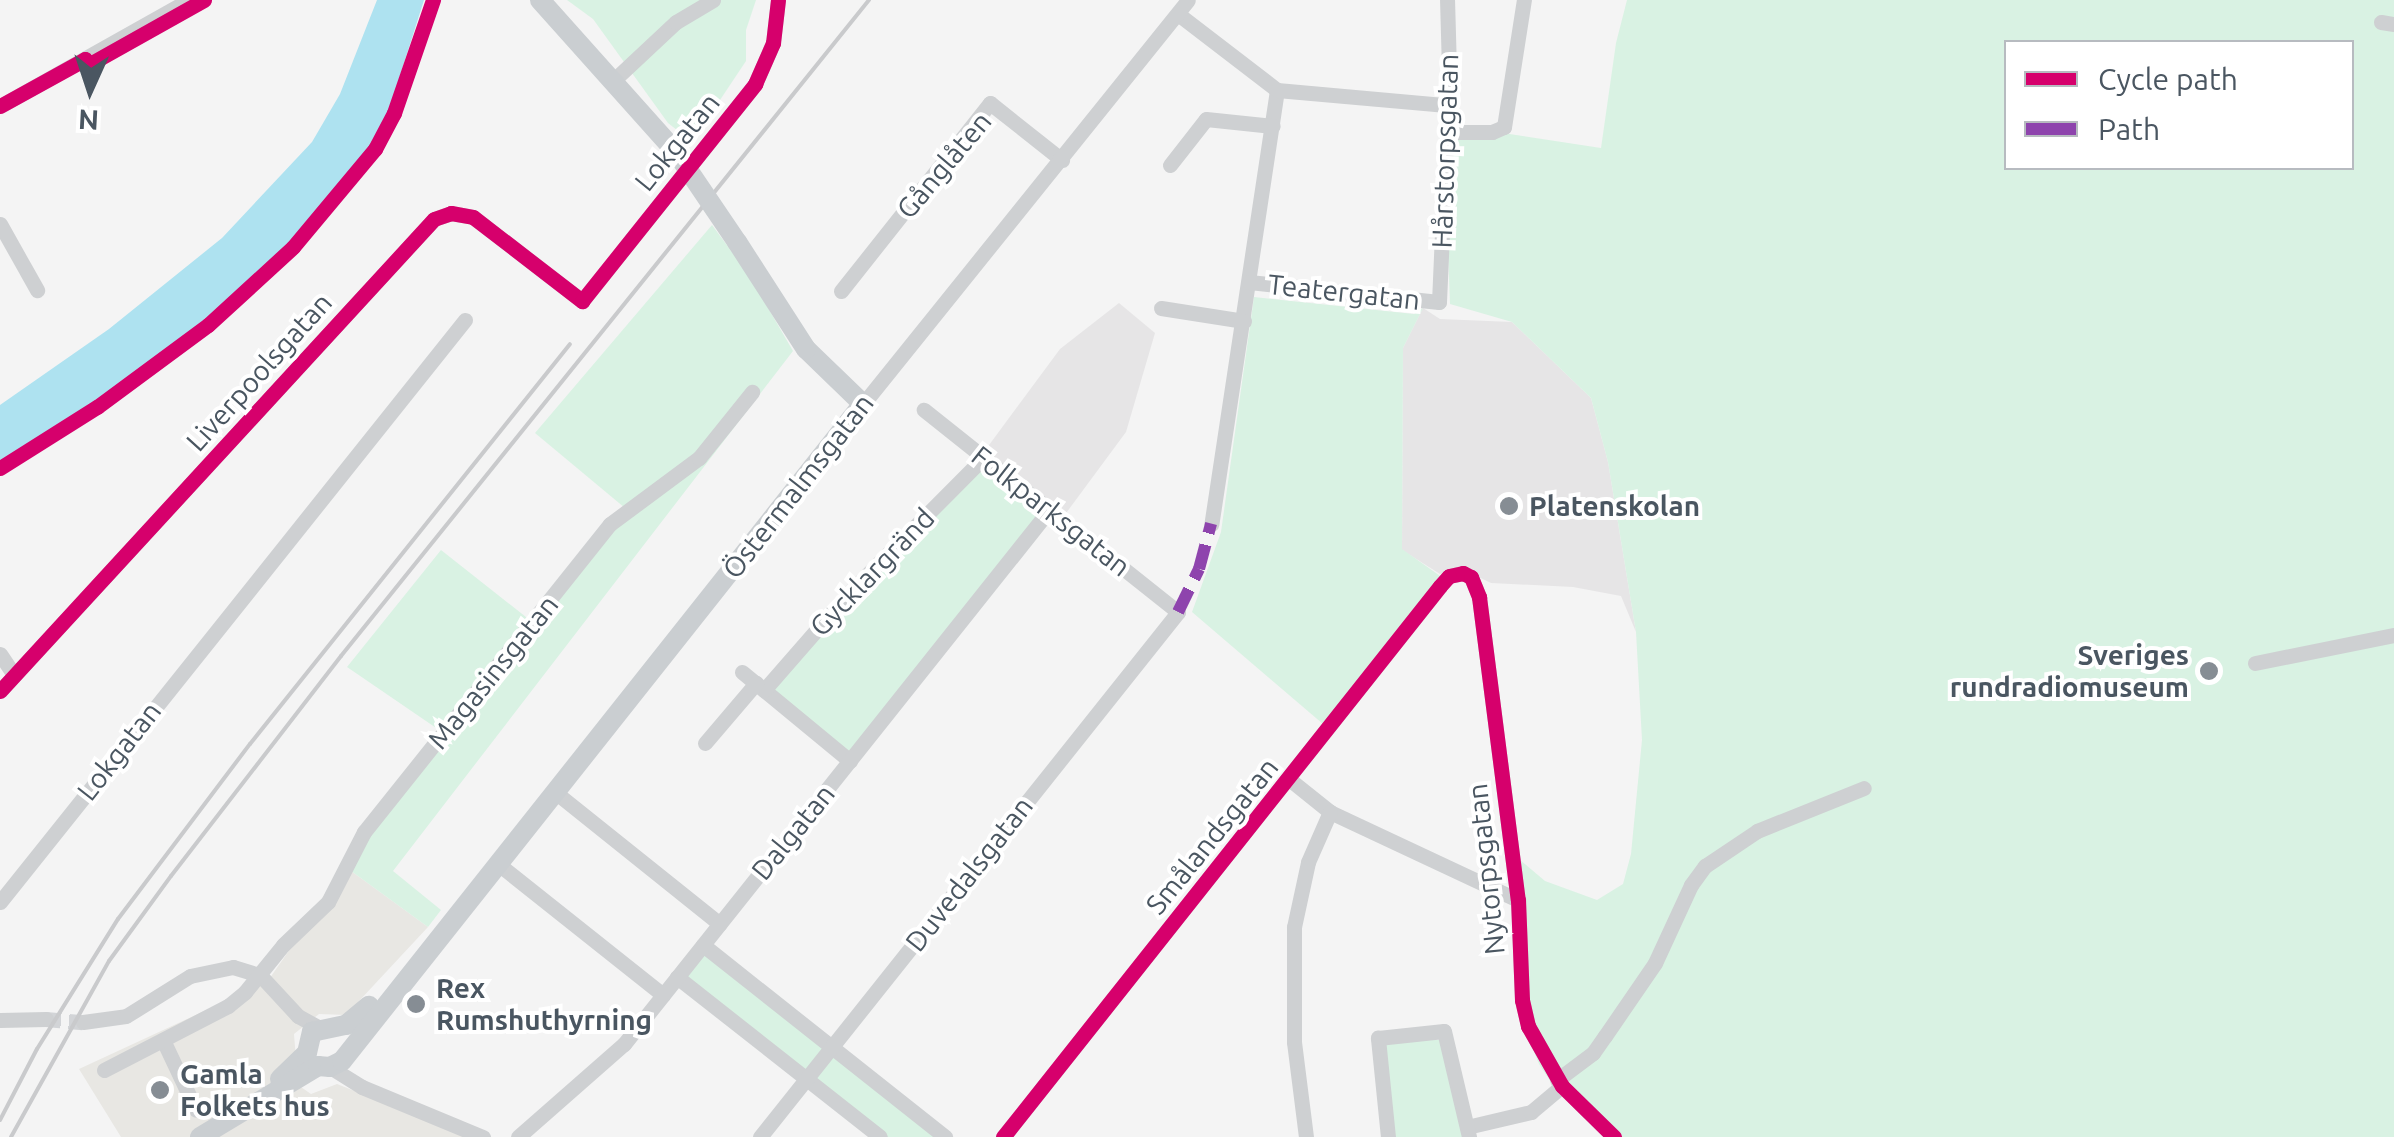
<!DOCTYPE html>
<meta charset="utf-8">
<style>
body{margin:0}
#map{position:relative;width:2394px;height:1137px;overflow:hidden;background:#f4f4f4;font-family:Ubuntu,sans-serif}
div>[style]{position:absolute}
.commercial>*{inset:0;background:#e8e7e3}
.education>*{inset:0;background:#e6e5e6}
.green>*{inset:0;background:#d9f2e3}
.water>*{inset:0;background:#aee2f0}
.minor-tunnel>*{height:15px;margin-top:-7.5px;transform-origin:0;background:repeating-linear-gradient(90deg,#d2d4d7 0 15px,transparent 0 23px)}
.minor>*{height:15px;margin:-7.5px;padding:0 7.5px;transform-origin:7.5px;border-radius:7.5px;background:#ced0d2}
.major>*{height:20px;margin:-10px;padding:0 10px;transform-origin:10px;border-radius:10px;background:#caced1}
.rail>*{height:4px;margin:-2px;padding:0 2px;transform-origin:2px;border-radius:2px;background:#c9cacc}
.major-bridge>*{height:20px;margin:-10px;padding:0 10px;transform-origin:10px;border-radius:10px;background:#caced1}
.quiet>*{height:12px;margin-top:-6px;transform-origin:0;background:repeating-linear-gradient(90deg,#8e44ad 0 25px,transparent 0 37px)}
.cycleway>*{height:15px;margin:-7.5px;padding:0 7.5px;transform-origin:7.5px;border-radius:7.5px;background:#d6006c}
.dots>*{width:28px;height:28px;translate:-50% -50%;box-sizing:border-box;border:5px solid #fff;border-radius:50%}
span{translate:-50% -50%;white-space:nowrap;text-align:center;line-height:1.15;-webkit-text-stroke:8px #fff;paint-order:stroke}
.street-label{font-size:28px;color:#4a5661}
.poi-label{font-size:28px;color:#4a5661;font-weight:700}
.left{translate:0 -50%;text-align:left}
.right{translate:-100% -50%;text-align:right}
.legend{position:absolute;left:2004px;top:40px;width:350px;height:130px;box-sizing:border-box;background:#fff;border:2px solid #b7bbc0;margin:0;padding:12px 18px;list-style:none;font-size:30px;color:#4a5661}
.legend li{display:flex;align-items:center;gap:20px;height:50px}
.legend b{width:50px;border:2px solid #b7bbc0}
.north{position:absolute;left:40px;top:40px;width:100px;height:100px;-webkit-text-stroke:8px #fff;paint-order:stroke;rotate:183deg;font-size:28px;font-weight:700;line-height:40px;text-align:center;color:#4a5661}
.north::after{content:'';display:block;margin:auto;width:35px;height:45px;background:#4a5661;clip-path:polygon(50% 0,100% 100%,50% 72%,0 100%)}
</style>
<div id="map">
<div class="commercial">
<i style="clip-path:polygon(347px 868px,428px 927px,346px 1015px,319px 1014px,294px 1034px,298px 1085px,311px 1094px,337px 1084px,471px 1137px,121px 1137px,79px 1069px,267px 982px)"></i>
</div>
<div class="education">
<i style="clip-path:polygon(1119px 303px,1155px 333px,1126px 432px,1061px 520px,978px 460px,1060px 349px)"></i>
<i style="clip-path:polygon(1423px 308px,1440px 319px,1512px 322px,1591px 398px,1608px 462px,1636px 632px,1621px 596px,1573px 587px,1491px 583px,1460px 568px,1440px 574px,1402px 550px,1403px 348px)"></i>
</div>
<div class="green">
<i style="clip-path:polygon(567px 0,756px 0,746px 30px,746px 61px,692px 142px,668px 123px,593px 19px)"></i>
<i style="clip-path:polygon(evenodd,1627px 0,2394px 0,2394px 1137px,1607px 1137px,1558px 1093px,1539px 1064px,1522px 1022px,1513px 854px,1545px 881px,1597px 900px,1623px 884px,1631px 854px,1642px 740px,1636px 632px,1608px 462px,1591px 398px,1512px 322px,1450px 304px,1444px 135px,1490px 140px,1503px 133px,1601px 148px,1616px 43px,1627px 0,2006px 42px,2352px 42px,2352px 168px,2006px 168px,2006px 42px)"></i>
<i style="clip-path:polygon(712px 225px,749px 275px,793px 351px,393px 871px,441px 910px,428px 927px,347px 868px,445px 734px,347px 667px,441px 550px,531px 621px,631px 513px,535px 433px)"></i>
<i style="clip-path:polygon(1254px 297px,1414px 314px,1423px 308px,1403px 348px,1402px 549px,1443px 578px,1330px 730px,1192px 612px,1221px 532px)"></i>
<i style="clip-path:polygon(978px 460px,1053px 513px,848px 767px,761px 694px)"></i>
<i style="clip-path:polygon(702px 949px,940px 1137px,875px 1137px,676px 982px)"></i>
<i style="clip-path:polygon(1379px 1039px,1440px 1040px,1469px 1137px,1388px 1137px)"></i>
</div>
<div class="water">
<i style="clip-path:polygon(377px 0,424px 0,385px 123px,361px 163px,266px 268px,205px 324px,125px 383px,0 462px,0 405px,109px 329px,222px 238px,312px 142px,340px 94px)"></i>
</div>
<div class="minor-tunnel">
<i style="left:46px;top:1019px;width:37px;rotate:5deg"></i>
</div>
<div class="minor">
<i style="left:1178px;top:14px;width:125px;rotate:37.5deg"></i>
<i style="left:1277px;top:90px;width:439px;rotate:98.6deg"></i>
<i style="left:2381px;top:22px;width:13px;rotate:9deg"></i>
<i style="left:615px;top:79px;width:83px;rotate:-43.1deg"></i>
<i style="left:676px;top:22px;width:43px;rotate:-30.7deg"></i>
<i style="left:1277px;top:90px;width:170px;rotate:5.1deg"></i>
<i style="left:0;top:106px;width:217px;rotate:-29.3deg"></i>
<i style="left:1445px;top:132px;width:47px"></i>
<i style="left:1492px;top:132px;width:13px;rotate:-23deg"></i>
<i style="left:1504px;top:127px;width:129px;rotate:-81.1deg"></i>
<i style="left:1170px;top:165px;width:58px;rotate:-52deg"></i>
<i style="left:1206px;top:119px;width:67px;rotate:6deg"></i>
<i style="left:0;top:224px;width:76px;rotate:60.7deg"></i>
<i style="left:1249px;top:282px;width:191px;rotate:6deg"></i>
<i style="left:1439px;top:302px;width:232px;rotate:-87.5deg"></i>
<i style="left:1449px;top:70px;width:70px;rotate:-91.6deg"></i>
<i style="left:841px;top:291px;width:240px;rotate:-51.6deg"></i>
<i style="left:990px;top:103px;width:92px;rotate:38.4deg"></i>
<i style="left:1161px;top:308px;width:84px;rotate:8.9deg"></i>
<i style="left:863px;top:404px;width:518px;rotate:-51.18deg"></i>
<i style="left:0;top:654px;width:25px;rotate:56deg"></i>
<i style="left:2255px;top:663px;width:142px;rotate:-11.4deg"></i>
<i style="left:742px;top:672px;width:140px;rotate:39.5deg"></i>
<i style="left:764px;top:690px;width:123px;rotate:-48.9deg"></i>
<i style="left:845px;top:597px;width:197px;rotate:-45.2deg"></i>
<i style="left:0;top:691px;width:641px;rotate:-47.4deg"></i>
<i style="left:434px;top:219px;width:18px;rotate:-19deg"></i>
<i style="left:451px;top:213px;width:22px;rotate:10deg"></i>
<i style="left:473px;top:217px;width:138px;rotate:37.6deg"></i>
<i style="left:582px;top:301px;width:278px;rotate:-51.4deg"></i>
<i style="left:755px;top:84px;width:45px;rotate:-66.3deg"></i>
<i style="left:773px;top:43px;width:43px;rotate:-83.4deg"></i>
<i style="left:705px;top:743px;width:79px;rotate:-49.6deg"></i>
<i style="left:1289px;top:779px;width:53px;rotate:38.8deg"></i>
<i style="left:1330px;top:812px;width:208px;rotate:25.1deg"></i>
<i style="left:555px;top:792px;width:211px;rotate:38.7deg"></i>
<i style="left:497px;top:863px;width:212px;rotate:38.5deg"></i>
<i style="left:0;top:902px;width:745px;rotate:-51.38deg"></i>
<i style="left:703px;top:945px;width:309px;rotate:38.4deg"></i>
<i style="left:677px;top:977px;width:258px;rotate:38.2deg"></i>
<i style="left:0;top:1020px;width:46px;rotate:-1.2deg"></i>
<i style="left:83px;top:1022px;width:43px;rotate:-7.9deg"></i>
<i style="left:126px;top:1016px;width:75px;rotate:-32deg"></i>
<i style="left:190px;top:976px;width:44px;rotate:-11.8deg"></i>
<i style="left:233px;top:967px;width:28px;rotate:17deg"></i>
<i style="left:260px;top:975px;width:56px;rotate:47.2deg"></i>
<i style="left:298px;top:1016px;width:25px;rotate:29deg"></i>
<i style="left:163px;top:1040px;width:77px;rotate:64.8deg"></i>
<i style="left:330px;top:1067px;width:38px;rotate:32deg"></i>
<i style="left:362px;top:1087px;width:131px;rotate:22.5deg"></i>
<i style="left:104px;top:1070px;width:140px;rotate:-27.3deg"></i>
<i style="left:228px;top:1006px;width:22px;rotate:-39deg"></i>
<i style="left:245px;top:992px;width:60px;rotate:-51deg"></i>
<i style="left:283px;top:945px;width:62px;rotate:-43.7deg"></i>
<i style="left:328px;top:902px;width:79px;rotate:-62.8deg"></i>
<i style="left:364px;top:832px;width:394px;rotate:-51.4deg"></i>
<i style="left:610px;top:524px;width:111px;rotate:-36.6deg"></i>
<i style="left:699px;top:458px;width:85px;rotate:-51.2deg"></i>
<i style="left:1557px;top:1080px;width:45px;rotate:-36.9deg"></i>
<i style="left:1593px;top:1053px;width:21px;rotate:-55deg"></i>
<i style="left:1605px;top:1036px;width:88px;rotate:-55.6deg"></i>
<i style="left:1655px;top:963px;width:86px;rotate:-65.2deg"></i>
<i style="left:1691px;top:885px;width:24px;rotate:-54deg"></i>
<i style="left:1705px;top:866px;width:63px;rotate:-33.9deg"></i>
<i style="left:1757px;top:831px;width:115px;rotate:-21.9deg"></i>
<i style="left:1467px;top:1127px;width:66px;rotate:-13.2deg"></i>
<i style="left:1531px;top:1112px;width:40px;rotate:-40deg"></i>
<i style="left:518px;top:1137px;width:141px;rotate:-41.3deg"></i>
<i style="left:624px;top:1044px;width:684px;rotate:-51.47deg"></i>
<i style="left:760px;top:1137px;width:671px;rotate:-51.47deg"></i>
<i style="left:1178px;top:612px;width:325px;rotate:-141.5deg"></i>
<i style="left:1003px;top:1137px;width:703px;rotate:-51.58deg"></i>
<i style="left:1440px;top:586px;width:13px;rotate:-48deg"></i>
<i style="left:1449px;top:576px;width:14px;rotate:-12deg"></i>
<i style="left:1463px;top:573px;width:9px;rotate:27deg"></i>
<i style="left:1471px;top:577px;width:22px;rotate:68deg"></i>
<i style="left:1479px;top:597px;width:305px;rotate:82.7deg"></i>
<i style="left:1518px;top:900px;width:100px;rotate:87.7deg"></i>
<i style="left:1522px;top:1000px;width:27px;rotate:77deg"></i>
<i style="left:1528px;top:1026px;width:69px;rotate:60.5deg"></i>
<i style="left:1562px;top:1086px;width:73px;rotate:44.4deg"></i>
<i style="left:1306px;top:1137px;width:96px;rotate:-97.2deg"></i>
<i style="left:1294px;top:1042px;width:115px;rotate:-90deg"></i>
<i style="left:1294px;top:927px;width:66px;rotate:-77.8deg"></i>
<i style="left:1308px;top:862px;width:55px;rotate:-66.3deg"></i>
<i style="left:1388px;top:1137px;width:100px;rotate:-95.8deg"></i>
<i style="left:1378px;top:1038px;width:66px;rotate:-6.1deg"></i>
<i style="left:1444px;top:1031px;width:109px;rotate:76.7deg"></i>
</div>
<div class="major">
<i style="left:540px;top:0;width:204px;rotate:48.2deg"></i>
<i style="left:280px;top:1079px;width:37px;rotate:-44deg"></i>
<i style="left:307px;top:1053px;width:22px;rotate:-77deg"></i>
<i style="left:312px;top:1032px;width:35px;rotate:-12deg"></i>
<i style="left:346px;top:1025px;width:30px;rotate:-40deg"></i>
<i style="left:200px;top:1137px;width:138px;rotate:-31deg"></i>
<i style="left:318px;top:1066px;width:12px;rotate:5deg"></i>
<i style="left:330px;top:1067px;width:13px;rotate:-27deg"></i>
<i style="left:342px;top:1061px;width:839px;rotate:-51.59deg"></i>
<i style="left:863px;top:404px;width:79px;rotate:-136deg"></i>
<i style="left:806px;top:349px;width:127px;rotate:-122.8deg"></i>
</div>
<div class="rail">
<i style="left:0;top:1120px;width:80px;rotate:-62.5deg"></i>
<i style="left:37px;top:1049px;width:153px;rotate:-58.1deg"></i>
<i style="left:118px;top:919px;width:219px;rotate:-53deg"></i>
<i style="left:250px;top:744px;width:512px;rotate:-51.34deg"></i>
<i style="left:11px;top:1137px;width:201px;rotate:-60.9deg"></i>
<i style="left:109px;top:961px;width:105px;rotate:-53.9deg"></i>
<i style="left:171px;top:876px;width:278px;rotate:-52.3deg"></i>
<i style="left:341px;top:656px;width:842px;rotate:-51.17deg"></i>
</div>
<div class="major-bridge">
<i style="left:676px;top:152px;width:109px;rotate:55.9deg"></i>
</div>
<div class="quiet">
<i style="left:1178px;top:612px;width:48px;rotate:-64deg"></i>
<i style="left:1199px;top:569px;width:47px;rotate:-75.1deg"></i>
</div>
<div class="cycleway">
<i style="left:0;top:106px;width:97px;rotate:-28.9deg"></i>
<i style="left:85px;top:59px;width:7px;rotate:63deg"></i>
<i style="left:88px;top:65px;width:133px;rotate:-29.3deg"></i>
<i style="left:0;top:468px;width:115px;rotate:-32.2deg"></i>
<i style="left:97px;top:407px;width:138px;rotate:-36.5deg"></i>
<i style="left:208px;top:325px;width:115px;rotate:-42.5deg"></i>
<i style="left:293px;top:247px;width:128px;rotate:-50.1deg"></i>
<i style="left:375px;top:149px;width:41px;rotate:-62.2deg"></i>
<i style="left:394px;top:113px;width:120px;rotate:-71deg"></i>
<i style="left:0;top:691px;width:641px;rotate:-47.4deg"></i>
<i style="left:434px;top:219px;width:18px;rotate:-19deg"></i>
<i style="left:451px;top:213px;width:22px;rotate:10deg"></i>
<i style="left:473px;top:217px;width:138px;rotate:37.6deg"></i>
<i style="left:582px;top:301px;width:278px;rotate:-51.4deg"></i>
<i style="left:755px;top:84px;width:45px;rotate:-66.3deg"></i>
<i style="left:773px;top:43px;width:43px;rotate:-83.4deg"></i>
<i style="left:1003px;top:1137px;width:703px;rotate:-51.58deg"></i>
<i style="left:1440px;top:586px;width:13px;rotate:-48deg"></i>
<i style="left:1449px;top:576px;width:14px;rotate:-12deg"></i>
<i style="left:1463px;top:573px;width:9px;rotate:27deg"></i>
<i style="left:1471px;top:577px;width:22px;rotate:68deg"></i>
<i style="left:1479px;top:597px;width:305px;rotate:82.7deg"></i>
<i style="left:1518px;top:900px;width:100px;rotate:87.7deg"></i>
<i style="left:1522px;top:1000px;width:27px;rotate:77deg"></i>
<i style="left:1528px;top:1026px;width:69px;rotate:60.5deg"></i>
<i style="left:1562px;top:1086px;width:73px;rotate:44.4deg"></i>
</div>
<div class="dots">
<i style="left:1509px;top:506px;background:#868d94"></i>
<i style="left:2209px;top:671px;background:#868d94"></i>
<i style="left:416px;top:1004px;background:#868d94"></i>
<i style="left:160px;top:1090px;background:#868d94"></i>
</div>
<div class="street-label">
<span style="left:677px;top:142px;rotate:-51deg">Lokgatan</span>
<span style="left:1445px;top:151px;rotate:-88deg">Hårstorpsgatan</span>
<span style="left:944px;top:165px;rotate:-50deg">Gånglåten</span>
<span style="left:1344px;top:292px;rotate:6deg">Teatergatan</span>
<span style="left:259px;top:372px;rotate:-48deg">Liverpoolsgatan</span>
<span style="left:798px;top:486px;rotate:-52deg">Östermalmsgatan</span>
<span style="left:1051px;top:511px;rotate:38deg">Folkparksgatan</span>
<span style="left:872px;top:572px;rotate:-46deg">Gycklargränd</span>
<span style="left:493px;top:672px;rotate:-51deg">Magasinsgatan</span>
<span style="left:119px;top:751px;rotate:-52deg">Lokgatan</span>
<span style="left:793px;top:832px;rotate:-51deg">Dalgatan</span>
<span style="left:1212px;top:836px;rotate:-51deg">Smålandsgatan</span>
<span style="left:1486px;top:869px;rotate:-96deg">Nytorpsgatan</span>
<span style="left:969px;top:874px;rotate:-52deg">Duvedalsgatan</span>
</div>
<div class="poi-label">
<span class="left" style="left:1529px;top:506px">Platenskolan</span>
<span class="right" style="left:2189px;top:671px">Sveriges<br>rundradiomuseum</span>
<span class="left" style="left:436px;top:1004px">Rex<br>Rumshuthyrning</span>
<span class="left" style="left:180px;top:1090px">Gamla<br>Folkets hus</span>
</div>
<ul class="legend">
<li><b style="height:12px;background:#d6006c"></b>Cycle path</li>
<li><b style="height:12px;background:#8e44ad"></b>Path</li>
</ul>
<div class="north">N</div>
</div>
